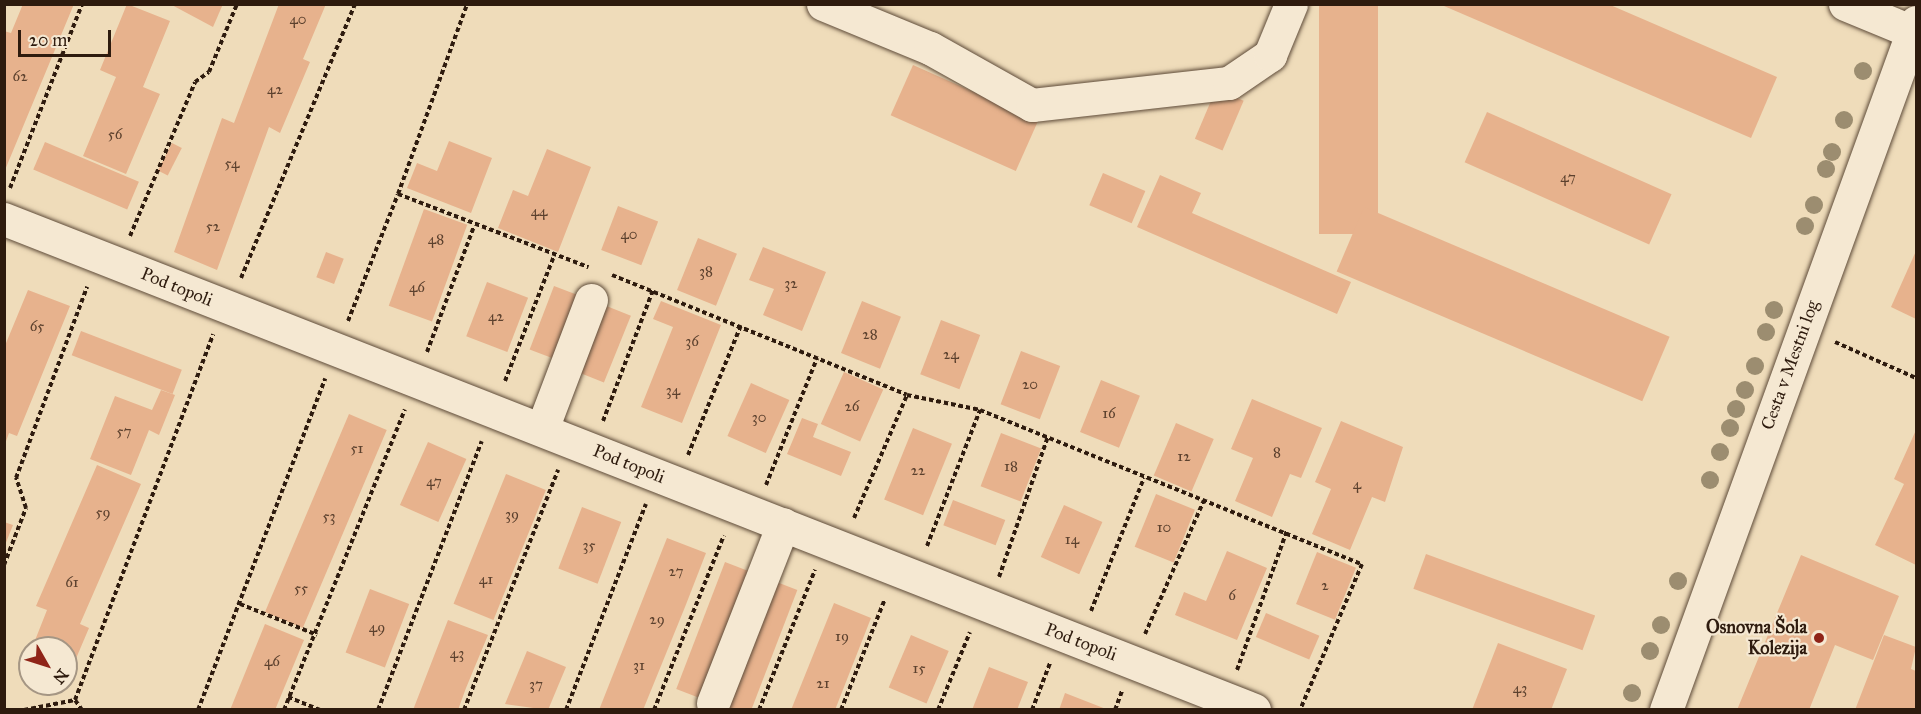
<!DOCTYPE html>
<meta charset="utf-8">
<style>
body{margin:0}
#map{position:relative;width:1921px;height:714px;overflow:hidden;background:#efdcba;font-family:"IM FELL Great Primer",serif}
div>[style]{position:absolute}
.building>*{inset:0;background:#e7b28d;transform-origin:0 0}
.path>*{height:4px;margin-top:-2px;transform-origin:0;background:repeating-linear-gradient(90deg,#2e1b0e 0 4.5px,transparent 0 7.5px)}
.roads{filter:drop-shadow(0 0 2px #5e4b39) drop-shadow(0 0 2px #5e4b39)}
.minor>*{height:33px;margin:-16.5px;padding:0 16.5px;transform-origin:16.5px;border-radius:16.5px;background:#f5e8d2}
.trees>*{width:18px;height:18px;margin:-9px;border-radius:50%;background:#9c8d70}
.dots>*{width:16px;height:16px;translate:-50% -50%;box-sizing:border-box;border:3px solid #f5e8d2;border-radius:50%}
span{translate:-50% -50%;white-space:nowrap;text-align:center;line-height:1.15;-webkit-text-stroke:4.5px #f5e8d2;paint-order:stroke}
.number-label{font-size:15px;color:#5c412e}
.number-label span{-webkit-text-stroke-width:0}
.street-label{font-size:18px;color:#2e1b0e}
.poi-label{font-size:18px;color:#2e1b0e;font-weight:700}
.right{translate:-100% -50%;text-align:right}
.frame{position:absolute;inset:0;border:6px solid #2e1b0e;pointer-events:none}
.north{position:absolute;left:18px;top:636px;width:60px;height:60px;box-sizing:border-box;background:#f5e8d2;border:2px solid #a59684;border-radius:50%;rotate:129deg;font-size:16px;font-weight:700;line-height:24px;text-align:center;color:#2e1b0e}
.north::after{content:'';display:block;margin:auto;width:21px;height:27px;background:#8f2418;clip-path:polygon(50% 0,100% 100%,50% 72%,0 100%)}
.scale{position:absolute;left:18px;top:30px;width:93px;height:27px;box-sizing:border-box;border:3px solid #2e1b0e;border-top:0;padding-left:8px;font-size:18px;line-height:21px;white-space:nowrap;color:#2e1b0e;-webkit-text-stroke:4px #f5e8d2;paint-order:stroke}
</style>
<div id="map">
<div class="building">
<i style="clip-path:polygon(23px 4px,74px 4px,5px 170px,4px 31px,11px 33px)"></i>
<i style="clip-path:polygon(127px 4px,170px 21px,143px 87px,160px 94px,126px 174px,83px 156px,116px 77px,100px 70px)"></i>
<i style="clip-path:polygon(170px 4px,223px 4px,213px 27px)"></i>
<i style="clip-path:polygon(279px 4px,326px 4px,303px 59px,310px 62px,280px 133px,269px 127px,217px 270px,174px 252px,222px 118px,234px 123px)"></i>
<i style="left:1319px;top:4px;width:59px;height:230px"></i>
<i style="clip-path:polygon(1608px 4px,1777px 77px,1751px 138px,1444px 6px)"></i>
<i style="left:913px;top:65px;width:137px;height:55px;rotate:24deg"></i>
<i style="left:1216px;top:89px;width:30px;height:54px;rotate:23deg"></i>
<i style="left:1487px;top:112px;width:202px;height:55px;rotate:24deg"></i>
<i style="clip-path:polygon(449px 141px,492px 158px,471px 213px,407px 188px,417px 163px,437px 171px)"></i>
<i style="left:45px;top:142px;width:102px;height:30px;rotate:23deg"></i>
<i style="left:172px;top:143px;width:11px;height:31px;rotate:27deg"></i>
<i style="clip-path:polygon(547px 149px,591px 167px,558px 252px,498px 228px,513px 190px,528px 196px)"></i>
<i style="left:1103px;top:173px;width:46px;height:35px;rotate:23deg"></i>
<i style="clip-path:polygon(1160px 175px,1201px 193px,1192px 213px,1351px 282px,1337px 314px,1137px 227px)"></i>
<i style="left:618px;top:206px;width:43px;height:47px;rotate:21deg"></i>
<i style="left:1364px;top:207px;width:332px;height:70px;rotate:23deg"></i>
<i style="left:424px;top:209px;width:46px;height:103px;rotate:20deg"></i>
<i style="left:698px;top:238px;width:42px;height:56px;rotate:22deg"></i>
<i style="clip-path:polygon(763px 247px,826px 272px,802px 331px,763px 315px,774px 289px,749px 280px)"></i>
<i style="clip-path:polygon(1916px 251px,1916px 319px,1891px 307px)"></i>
<i style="left:326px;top:252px;width:19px;height:27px;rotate:21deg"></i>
<i style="left:487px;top:282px;width:44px;height:58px;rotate:21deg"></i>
<i style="left:554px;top:286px;width:26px;height:68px;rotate:21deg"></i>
<i style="clip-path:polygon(28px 290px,70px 306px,17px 436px,9px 433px,5px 444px,4px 348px)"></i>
<i style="clip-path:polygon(661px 301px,721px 325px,682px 423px,641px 407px,673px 327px,653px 319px)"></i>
<i style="left:862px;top:301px;width:42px;height:56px;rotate:22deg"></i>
<i style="left:604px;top:305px;width:29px;height:72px;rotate:22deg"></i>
<i style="left:941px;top:320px;width:42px;height:58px;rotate:21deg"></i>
<i style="left:81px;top:331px;width:108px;height:26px;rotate:21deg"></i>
<i style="left:1021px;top:351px;width:42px;height:57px;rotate:21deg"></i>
<i style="left:844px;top:372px;width:43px;height:57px;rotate:24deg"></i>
<i style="left:1101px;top:380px;width:42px;height:56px;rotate:22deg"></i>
<i style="left:751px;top:383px;width:42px;height:58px;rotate:24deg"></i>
<i style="clip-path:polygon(161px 390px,175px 395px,159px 435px,149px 430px,131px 475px,90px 459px,115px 396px,152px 410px)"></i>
<i style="clip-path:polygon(1252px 399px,1322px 428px,1301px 478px,1290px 474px,1272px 517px,1235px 501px,1253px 458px,1231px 449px)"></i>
<i style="left:349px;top:414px;width:41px;height:215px;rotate:23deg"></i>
<i style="clip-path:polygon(802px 418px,818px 424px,813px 437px,851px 452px,841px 476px,787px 454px)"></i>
<i style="clip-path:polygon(1341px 421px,1403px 447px,1385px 502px,1372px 497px,1350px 550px,1312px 534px,1331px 489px,1315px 482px)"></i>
<i style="left:1176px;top:423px;width:41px;height:57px;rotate:23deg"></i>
<i style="left:913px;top:428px;width:42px;height:77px;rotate:22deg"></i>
<i style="clip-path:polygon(1916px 430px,1916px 565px,1875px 545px,1904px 484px,1894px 479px)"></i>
<i style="left:1001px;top:433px;width:43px;height:57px;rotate:21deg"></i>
<i style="left:428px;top:442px;width:42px;height:69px;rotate:24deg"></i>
<i style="clip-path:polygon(97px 465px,141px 484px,80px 624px,89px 628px,66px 682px,66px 648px,32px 648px,47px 610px,36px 606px)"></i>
<i style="left:506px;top:474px;width:43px;height:140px;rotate:22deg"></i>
<i style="left:1156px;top:494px;width:42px;height:57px;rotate:22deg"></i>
<i style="left:953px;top:500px;width:56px;height:27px;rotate:21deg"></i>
<i style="left:1064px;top:505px;width:42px;height:57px;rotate:24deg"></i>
<i style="left:582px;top:507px;width:42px;height:66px;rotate:21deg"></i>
<i style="clip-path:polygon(4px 522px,13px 525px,5px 545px,4px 545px)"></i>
<i style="clip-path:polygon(667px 538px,706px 553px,685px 607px,643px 710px,599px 710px)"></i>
<i style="clip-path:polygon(1227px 551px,1267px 568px,1237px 640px,1175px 615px,1184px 592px,1206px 601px)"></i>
<i style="left:1317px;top:552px;width:42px;height:56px;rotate:22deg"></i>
<i style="left:1426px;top:554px;width:180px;height:37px;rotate:20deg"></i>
<i style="clip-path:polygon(1801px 555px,1899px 596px,1873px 660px,1835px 645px,1809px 710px,1737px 710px)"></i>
<i style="left:725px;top:562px;width:25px;height:136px;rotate:21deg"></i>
<i style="left:774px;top:581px;width:25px;height:139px;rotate:21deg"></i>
<i style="left:370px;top:589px;width:42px;height:68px;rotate:21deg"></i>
<i style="clip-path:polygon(834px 603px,871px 618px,835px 710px,791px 710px)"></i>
<i style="left:1266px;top:613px;width:58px;height:26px;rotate:23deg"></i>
<i style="clip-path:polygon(448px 620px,488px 635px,466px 688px,458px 710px,413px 710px)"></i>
<i style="clip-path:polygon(265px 624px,304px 640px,275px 710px,230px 710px)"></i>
<i style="left:911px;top:635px;width:41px;height:57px;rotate:23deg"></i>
<i style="clip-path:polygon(1884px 635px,1916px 647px,1911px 669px,1916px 671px,1916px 710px,1855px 710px)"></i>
<i style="clip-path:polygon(1498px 643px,1567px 669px,1551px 710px,1472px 710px)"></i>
<i style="clip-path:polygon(527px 651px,566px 667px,548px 710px,505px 704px)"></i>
<i style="clip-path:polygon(30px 652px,30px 680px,20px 676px)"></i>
<i style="clip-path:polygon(989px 667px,1028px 682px,1017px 710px,972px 710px)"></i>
<i style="clip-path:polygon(39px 684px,65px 684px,61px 693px)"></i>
<i style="clip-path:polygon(1065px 693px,1106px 709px,1106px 710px,1059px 710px)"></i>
</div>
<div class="path">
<i style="left:10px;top:188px;width:198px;rotate:-68.6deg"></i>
<i style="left:398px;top:194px;width:202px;rotate:-70deg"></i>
<i style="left:130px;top:236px;width:167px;rotate:-67.1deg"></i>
<i style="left:195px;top:82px;width:17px;rotate:-36deg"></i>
<i style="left:209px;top:72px;width:74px;rotate:-67.6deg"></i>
<i style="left:612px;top:275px;width:318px;rotate:22.1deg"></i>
<i style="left:907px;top:395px;width:75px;rotate:11.6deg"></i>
<i style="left:980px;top:410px;width:412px;rotate:22deg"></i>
<i style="left:1362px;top:564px;width:159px;rotate:113deg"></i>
<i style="left:241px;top:278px;width:297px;rotate:-67.4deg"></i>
<i style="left:348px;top:321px;width:136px;rotate:-68.5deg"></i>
<i style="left:398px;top:194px;width:204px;rotate:21deg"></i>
<i style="left:1835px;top:342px;width:89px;rotate:24deg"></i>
<i style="left:427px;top:352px;width:134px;rotate:-69.5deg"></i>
<i style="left:505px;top:381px;width:134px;rotate:-68.6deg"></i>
<i style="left:603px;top:421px;width:140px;rotate:-69.1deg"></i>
<i style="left:688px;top:455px;width:140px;rotate:-67.8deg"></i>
<i style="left:766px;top:485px;width:137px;rotate:-68.1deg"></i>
<i style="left:854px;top:518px;width:134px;rotate:-66.7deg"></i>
<i style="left:927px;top:546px;width:146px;rotate:-68.7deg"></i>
<i style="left:4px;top:565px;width:61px;rotate:-68.9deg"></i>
<i style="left:26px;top:508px;width:32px;rotate:-108deg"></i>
<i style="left:16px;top:478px;width:204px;rotate:-69.6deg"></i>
<i style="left:999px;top:577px;width:149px;rotate:-70.8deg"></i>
<i style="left:240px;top:604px;width:83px;rotate:21.9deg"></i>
<i style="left:1091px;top:611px;width:143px;rotate:-68.3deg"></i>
<i style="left:1145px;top:634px;width:146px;rotate:-66.2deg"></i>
<i style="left:1237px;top:670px;width:149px;rotate:-70.3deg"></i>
<i style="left:288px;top:697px;width:35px;rotate:22deg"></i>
<i style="left:24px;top:710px;width:52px;rotate:-11.1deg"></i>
<i style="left:82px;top:710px;width:12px;rotate:-125deg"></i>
<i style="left:75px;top:700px;width:391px;rotate:-69.3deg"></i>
<i style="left:198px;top:710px;width:355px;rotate:-69deg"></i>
<i style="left:284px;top:710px;width:324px;rotate:-68.1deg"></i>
<i style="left:378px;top:710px;width:288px;rotate:-68.9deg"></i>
<i style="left:464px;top:710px;width:258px;rotate:-68.6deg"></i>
<i style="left:566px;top:710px;width:221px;rotate:-68.8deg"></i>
<i style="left:654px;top:710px;width:188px;rotate:-68.2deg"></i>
<i style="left:759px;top:710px;width:151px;rotate:-68.2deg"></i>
<i style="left:841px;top:710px;width:119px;rotate:-68.4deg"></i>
<i style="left:938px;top:710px;width:84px;rotate:-67.7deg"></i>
<i style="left:1032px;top:710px;width:50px;rotate:-69deg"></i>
<i style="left:1115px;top:710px;width:20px;rotate:-70deg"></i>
</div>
<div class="roads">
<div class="minor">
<i style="left:823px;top:4px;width:116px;rotate:22.4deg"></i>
<i style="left:930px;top:48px;width:117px;rotate:29.2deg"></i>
<i style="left:1032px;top:105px;width:198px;rotate:-6.4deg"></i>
<i style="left:1229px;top:83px;width:50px;rotate:-34.3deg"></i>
<i style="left:1270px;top:55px;width:55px;rotate:-67.6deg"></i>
<i style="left:1845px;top:4px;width:74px;rotate:22.4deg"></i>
<i style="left:4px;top:219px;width:1343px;rotate:21.44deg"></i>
<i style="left:542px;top:429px;width:138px;rotate:-69.2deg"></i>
<i style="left:713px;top:703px;width:192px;rotate:-68.6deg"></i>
<i style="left:1666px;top:710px;width:732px;rotate:-70.03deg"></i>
</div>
</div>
<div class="trees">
<i style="left:1863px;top:71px"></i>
<i style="left:1844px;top:120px"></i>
<i style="left:1832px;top:152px"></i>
<i style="left:1826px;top:169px"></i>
<i style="left:1814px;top:205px"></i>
<i style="left:1805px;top:226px"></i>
<i style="left:1774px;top:310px"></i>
<i style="left:1766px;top:332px"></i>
<i style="left:1755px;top:366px"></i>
<i style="left:1745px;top:390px"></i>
<i style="left:1736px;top:409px"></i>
<i style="left:1730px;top:428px"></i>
<i style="left:1720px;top:452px"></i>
<i style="left:1710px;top:480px"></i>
<i style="left:1678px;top:581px"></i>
<i style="left:1661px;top:625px"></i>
<i style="left:1650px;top:651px"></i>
<i style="left:1632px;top:693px"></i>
</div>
<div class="dots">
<i style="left:1819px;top:638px;background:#8f2418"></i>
</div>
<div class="number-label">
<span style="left:298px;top:20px">40</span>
<span style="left:20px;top:77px">62</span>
<span style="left:275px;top:90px">42</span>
<span style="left:115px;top:135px">56</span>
<span style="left:232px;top:164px">54</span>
<span style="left:1568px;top:178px">47</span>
<span style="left:539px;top:212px">44</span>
<span style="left:213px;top:227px">52</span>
<span style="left:629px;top:235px">40</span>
<span style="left:436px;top:240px">48</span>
<span style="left:706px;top:272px">38</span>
<span style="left:791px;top:284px">32</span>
<span style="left:417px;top:288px">46</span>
<span style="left:496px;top:317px">42</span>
<span style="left:37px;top:327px">65</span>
<span style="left:870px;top:335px">28</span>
<span style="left:692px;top:342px">36</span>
<span style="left:951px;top:355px">24</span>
<span style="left:1030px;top:385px">20</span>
<span style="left:673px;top:391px">34</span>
<span style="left:852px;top:407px">26</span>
<span style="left:1109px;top:414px">16</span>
<span style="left:759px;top:418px">30</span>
<span style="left:124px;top:432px">57</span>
<span style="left:357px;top:449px">51</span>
<span style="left:1277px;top:453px">8</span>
<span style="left:1184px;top:457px">12</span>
<span style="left:1011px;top:467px">18</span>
<span style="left:918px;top:471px">22</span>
<span style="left:434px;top:482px">47</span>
<span style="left:1357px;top:485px">4</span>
<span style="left:103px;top:513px">59</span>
<span style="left:512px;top:515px">39</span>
<span style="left:329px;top:517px">53</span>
<span style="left:1164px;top:528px">10</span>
<span style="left:1072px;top:540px">14</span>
<span style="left:589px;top:546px">35</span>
<span style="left:676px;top:572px">27</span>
<span style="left:486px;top:580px">41</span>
<span style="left:72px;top:583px">61</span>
<span style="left:1325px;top:586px">2</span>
<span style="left:301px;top:589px">55</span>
<span style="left:1232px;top:596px">6</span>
<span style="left:657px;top:620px">29</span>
<span style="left:377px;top:628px">49</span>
<span style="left:842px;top:637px">19</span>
<span style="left:457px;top:654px">43</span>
<span style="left:272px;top:662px">46</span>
<span style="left:639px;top:666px">31</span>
<span style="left:919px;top:669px">15</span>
<span style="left:823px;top:684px">21</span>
<span style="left:536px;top:685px">37</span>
<span style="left:1520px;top:689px">43</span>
</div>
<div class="street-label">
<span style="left:177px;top:287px;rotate:22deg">Pod topoli</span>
<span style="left:1790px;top:365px;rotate:-70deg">Cesta v Mestni log</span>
<span style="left:629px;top:464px;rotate:22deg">Pod topoli</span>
<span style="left:1081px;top:642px;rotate:21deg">Pod topoli</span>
</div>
<div class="poi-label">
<span class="right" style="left:1807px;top:638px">Osnovna Šola<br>Kolezija</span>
</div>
<div class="frame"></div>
<div class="north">N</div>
<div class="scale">20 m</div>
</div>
